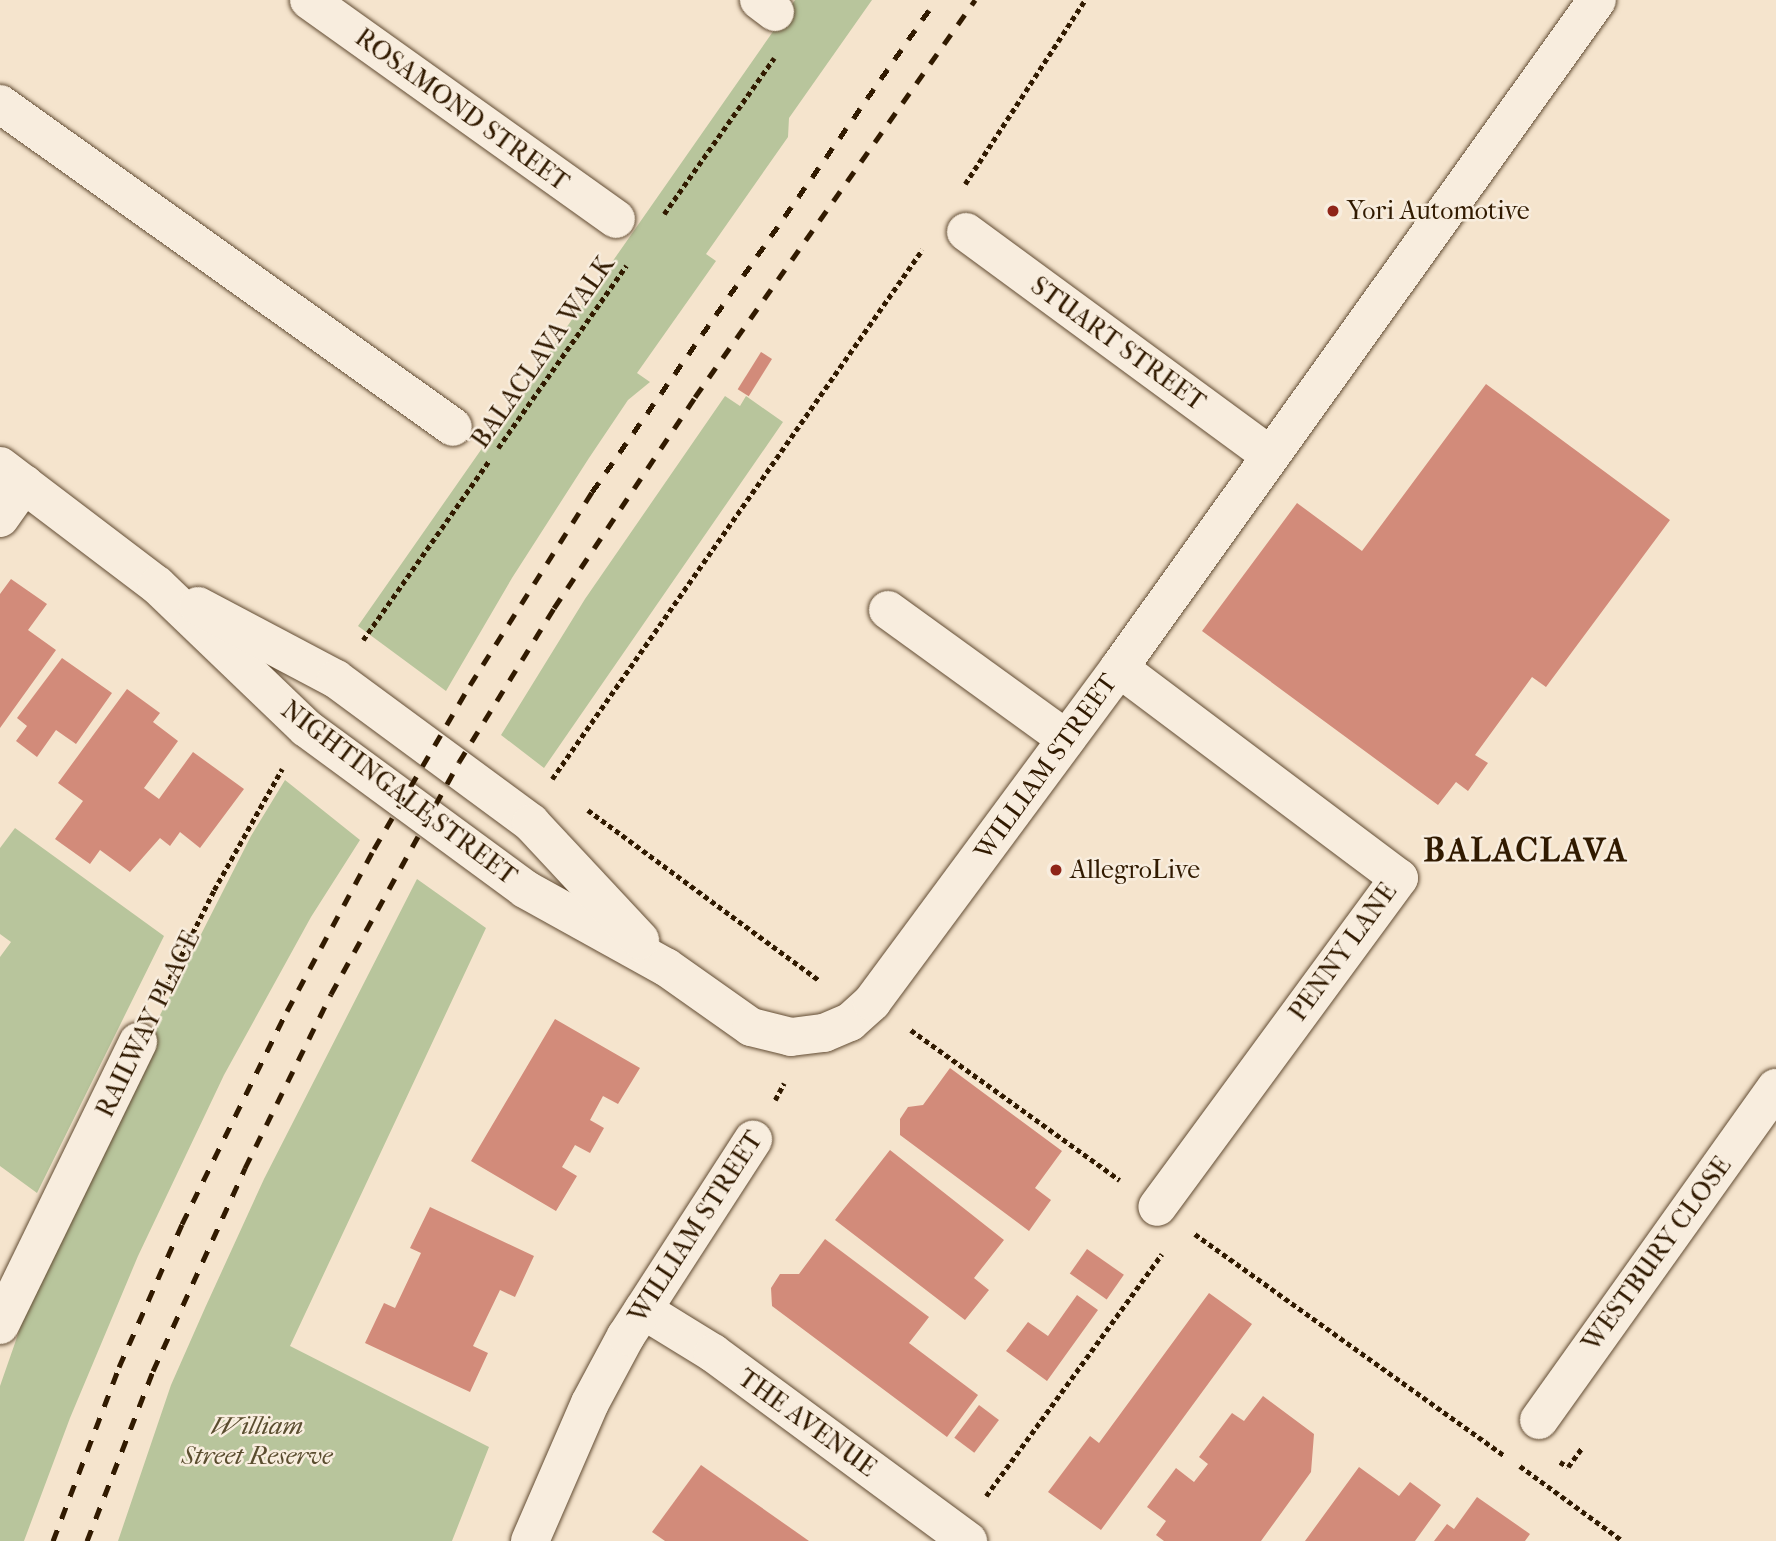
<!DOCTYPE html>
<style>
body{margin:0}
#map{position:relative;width:1776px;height:1541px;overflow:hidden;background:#f5e4cd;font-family:"IM FELL French Canon",serif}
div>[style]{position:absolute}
.green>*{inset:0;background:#b8c59c}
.building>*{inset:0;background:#d28b7a;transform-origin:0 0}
.path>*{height:4.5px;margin-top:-2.25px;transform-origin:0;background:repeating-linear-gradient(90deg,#311a00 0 5px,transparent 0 8.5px)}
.roads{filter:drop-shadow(0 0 2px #624c33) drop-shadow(0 0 2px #624c33)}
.minor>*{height:38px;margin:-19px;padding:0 19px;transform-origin:19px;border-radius:19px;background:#f8edde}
.rail>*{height:5px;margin-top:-2.5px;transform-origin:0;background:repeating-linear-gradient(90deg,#311a00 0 12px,transparent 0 24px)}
.dots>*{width:19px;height:19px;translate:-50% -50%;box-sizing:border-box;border:4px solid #f8edde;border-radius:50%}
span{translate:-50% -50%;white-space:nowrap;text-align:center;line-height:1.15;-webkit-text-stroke:5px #f8edde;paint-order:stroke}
.street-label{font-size:26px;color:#311a00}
.poi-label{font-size:26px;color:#311a00}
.left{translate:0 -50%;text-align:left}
.park-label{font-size:26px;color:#5a4d2f;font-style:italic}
.district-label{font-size:33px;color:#311a00;font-weight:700;letter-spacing:2px}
</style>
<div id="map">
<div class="green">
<i style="clip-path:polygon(795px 0,872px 0,789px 118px,788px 137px,706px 254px,716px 261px,637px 373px,650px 382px,628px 400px,589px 458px,512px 578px,446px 691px,358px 626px)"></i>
<i style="clip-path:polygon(725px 396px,740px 406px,746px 396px,783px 422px,544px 768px,501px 735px,585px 599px)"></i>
<i style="clip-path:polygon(285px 780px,360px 840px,311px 917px,224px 1075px,138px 1256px,70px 1418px,24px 1541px,0 1541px,0 1386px,23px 1320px,94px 1145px,251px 836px)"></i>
<i style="clip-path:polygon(15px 828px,164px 936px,37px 1193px,0 1166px,0 957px,11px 942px,0 934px,0 848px)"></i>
<i style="clip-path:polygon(417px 879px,486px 928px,290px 1346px,489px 1447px,452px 1541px,118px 1541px,171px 1385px,205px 1308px,264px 1179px)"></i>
</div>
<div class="building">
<i style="left:761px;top:352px;width:13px;height:44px;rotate:32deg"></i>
<i style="clip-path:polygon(1486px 384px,1670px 520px,1546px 687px,1532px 677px,1475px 755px,1488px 763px,1468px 791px,1456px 782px,1438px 805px,1202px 631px,1297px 503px,1362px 551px)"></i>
<i style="clip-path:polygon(11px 579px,47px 604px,28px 630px,56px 650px,0 728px,0 594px)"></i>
<i style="clip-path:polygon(62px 658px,112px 693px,76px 744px,56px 730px,37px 757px,16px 741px,27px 726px,17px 718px)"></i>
<i style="clip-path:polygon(127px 689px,160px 713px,153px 722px,178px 741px,144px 788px,159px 799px,193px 752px,244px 789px,200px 848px,180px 832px,170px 846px,160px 838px,130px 872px,100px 850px,90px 864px,55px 839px,83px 801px,58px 783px)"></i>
<i style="clip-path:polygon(555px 1019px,640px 1068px,618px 1104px,603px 1096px,590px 1120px,604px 1128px,590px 1153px,575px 1145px,562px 1167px,577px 1176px,556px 1211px,471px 1161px)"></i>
<i style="clip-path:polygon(950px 1068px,1062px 1151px,1035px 1188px,1051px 1200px,1029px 1231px,900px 1135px,900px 1119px,908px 1107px,923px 1105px)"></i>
<i style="clip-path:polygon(890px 1150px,1004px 1240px,974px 1278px,989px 1290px,965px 1320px,835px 1220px)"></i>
<i style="clip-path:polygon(430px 1207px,534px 1256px,515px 1297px,500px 1290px,473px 1346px,488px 1353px,470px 1392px,365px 1343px,384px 1303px,395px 1308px,421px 1253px,410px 1248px)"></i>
<i style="clip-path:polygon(825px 1239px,929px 1317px,909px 1343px,978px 1395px,947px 1437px,772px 1306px,771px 1288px,780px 1274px,799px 1274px)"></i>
<i style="left:1087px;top:1249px;width:45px;height:30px;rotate:35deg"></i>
<i style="clip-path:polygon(1209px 1293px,1252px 1324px,1101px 1530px,1048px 1492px,1090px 1436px,1099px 1443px)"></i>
<i style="clip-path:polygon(1077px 1295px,1098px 1310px,1047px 1381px,1006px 1351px,1028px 1322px,1048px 1336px)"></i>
<i style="clip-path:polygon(1263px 1396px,1314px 1434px,1311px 1472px,1261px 1541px,1164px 1541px,1156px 1535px,1166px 1521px,1147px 1507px,1176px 1468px,1194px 1482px,1208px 1464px,1199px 1457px,1232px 1413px,1244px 1421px)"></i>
<i style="left:979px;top:1405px;width:25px;height:41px;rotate:37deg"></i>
<i style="clip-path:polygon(701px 1465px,809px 1541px,665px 1541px,652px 1532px)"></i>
<i style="clip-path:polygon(1359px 1467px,1399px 1496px,1410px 1482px,1441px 1505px,1415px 1541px,1305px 1541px)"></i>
<i style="clip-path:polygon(1477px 1497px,1530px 1534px,1525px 1541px,1434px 1541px,1447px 1524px,1454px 1529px)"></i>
</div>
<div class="path">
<i style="left:965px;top:184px;width:220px;rotate:-56.9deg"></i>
<i style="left:664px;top:214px;width:191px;rotate:-54.8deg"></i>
<i style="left:498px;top:448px;width:223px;rotate:-54.9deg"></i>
<i style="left:363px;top:640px;width:219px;rotate:-54.9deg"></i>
<i style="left:552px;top:779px;width:646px;rotate:-55.03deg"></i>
<i style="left:588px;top:810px;width:288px;rotate:36.4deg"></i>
<i style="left:158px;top:1002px;width:125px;rotate:-63.4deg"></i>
<i style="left:214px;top:890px;width:139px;rotate:-60.7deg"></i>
<i style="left:911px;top:1030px;width:257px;rotate:35.7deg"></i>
<i style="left:775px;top:1100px;width:19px;rotate:-62deg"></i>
<i style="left:1195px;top:1234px;width:380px;rotate:35.6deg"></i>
<i style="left:1560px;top:1462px;width:9px;rotate:32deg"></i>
<i style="left:1568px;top:1467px;width:24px;rotate:-54deg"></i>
<i style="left:1520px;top:1466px;width:127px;rotate:36.1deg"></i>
<i style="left:986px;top:1496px;width:299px;rotate:-54deg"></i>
</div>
<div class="roads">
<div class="minor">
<i style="left:309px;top:0;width:377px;rotate:35.5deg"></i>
<i style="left:759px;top:0;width:20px;rotate:37deg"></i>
<i style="left:0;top:104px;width:556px;rotate:35.49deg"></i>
<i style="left:966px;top:232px;width:377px;rotate:36.3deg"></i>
<i style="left:0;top:466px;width:197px;rotate:37.2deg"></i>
<i style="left:157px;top:585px;width:207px;rotate:43.8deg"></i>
<i style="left:306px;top:728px;width:272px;rotate:36.3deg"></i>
<i style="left:525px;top:889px;width:161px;rotate:29deg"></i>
<i style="left:666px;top:967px;width:104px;rotate:35.2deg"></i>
<i style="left:751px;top:1027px;width:41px;rotate:14deg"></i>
<i style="left:791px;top:1037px;width:33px;rotate:-7deg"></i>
<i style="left:824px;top:1033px;width:28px;rotate:-23deg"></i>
<i style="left:850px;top:1022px;width:30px;rotate:-42deg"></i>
<i style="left:872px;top:1002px;width:415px;rotate:-53.5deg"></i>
<i style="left:1119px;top:668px;width:821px;rotate:-54.41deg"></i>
<i style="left:0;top:518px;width:42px;rotate:-54.8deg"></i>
<i style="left:198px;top:606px;width:156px;rotate:27.9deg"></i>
<i style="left:336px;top:679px;width:242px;rotate:36.4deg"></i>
<i style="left:531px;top:823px;width:160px;rotate:47deg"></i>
<i style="left:888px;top:610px;width:220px;rotate:35.9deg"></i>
<i style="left:1119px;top:668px;width:350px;rotate:36.9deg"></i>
<i style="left:1399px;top:878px;width:408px;rotate:126.3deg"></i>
<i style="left:643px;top:1310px;width:82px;rotate:31.6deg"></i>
<i style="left:713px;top:1353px;width:317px;rotate:36.4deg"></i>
<i style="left:0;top:1325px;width:315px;rotate:-64deg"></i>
<i style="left:1539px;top:1420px;width:408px;rotate:-54.5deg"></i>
<i style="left:530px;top:1541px;width:150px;rotate:-66.5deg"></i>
<i style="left:590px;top:1403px;width:76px;rotate:-61.8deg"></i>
<i style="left:626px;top:1336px;width:234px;rotate:-57.1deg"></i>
</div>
</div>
<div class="rail">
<i style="left:53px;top:1541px;width:186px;rotate:-69.2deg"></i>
<i style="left:119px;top:1367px;width:156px;rotate:-66.2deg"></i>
<i style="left:182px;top:1224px;width:237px;rotate:-63.8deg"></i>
<i style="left:287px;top:1011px;width:184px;rotate:-61.8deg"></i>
<i style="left:374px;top:849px;width:190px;rotate:-59.7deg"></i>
<i style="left:470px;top:685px;width:228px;rotate:-57.7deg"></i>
<i style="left:592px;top:492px;width:600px;rotate:-55.04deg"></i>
<i style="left:87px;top:1541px;width:182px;rotate:-68.8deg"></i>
<i style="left:153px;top:1371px;width:223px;rotate:-65.6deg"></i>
<i style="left:245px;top:1168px;width:194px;rotate:-63.7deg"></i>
<i style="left:331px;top:994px;width:265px;rotate:-61.1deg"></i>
<i style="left:459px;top:762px;width:181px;rotate:-58.3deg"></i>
<i style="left:554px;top:608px;width:254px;rotate:-56.2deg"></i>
<i style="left:695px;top:397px;width:486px;rotate:-54.8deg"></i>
</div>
<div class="dots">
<i style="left:1333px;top:211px;background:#8f2418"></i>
<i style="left:1056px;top:870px;background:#8f2418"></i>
</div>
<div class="street-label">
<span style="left:462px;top:110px;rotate:36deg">ROSAMOND STREET</span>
<span style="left:1118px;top:344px;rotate:36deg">STUART STREET</span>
<span style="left:543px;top:352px;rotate:-55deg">BALACLAVA WALK</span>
<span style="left:1046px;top:767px;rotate:-54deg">WILLIAM STREET</span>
<span style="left:399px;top:793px;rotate:37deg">NIGHTINGALE STREET</span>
<span style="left:1343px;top:952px;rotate:-54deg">PENNY LANE</span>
<span style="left:148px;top:1024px;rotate:-64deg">RAILWAY PLACE</span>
<span style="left:696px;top:1227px;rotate:-57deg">WILLIAM STREET</span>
<span style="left:1657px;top:1254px;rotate:-54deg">WESTBURY CLOSE</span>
<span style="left:807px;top:1423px;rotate:36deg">THE AVENUE</span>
</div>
<div class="poi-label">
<span class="left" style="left:1347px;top:211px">Yori Automotive</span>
<span class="left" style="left:1070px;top:870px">AllegroLive</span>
</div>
<div class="park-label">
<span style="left:257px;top:1441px">William<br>Street Reserve</span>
</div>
<div class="district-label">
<span style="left:1526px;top:851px">BALACLAVA</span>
</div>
</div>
